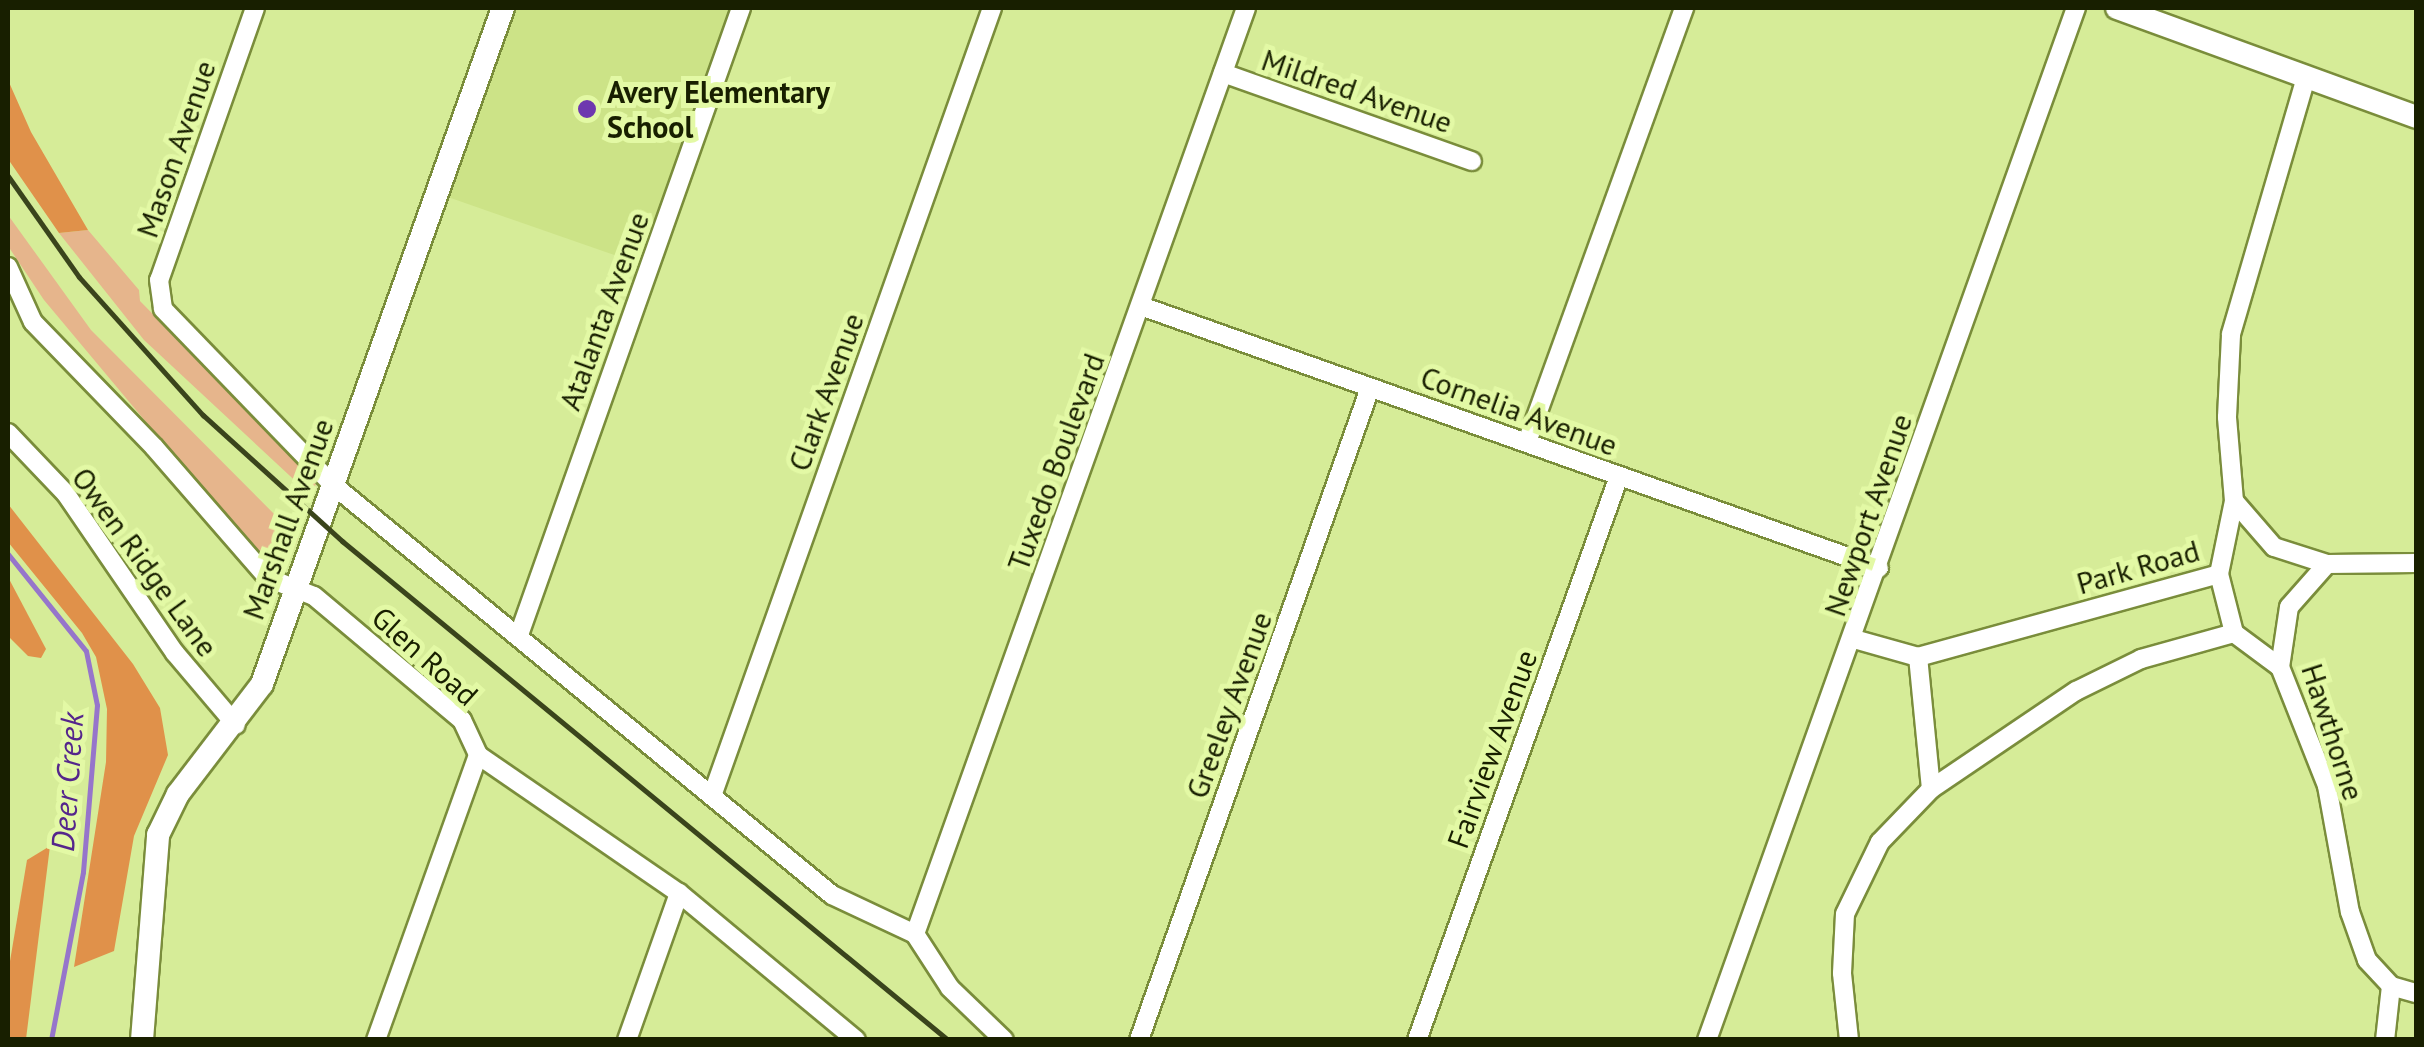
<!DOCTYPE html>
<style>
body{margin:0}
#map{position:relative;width:2424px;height:1047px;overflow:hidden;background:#d6ec98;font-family:"PT Sans",sans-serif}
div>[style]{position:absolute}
.built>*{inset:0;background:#cce387}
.green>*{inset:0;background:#e6b58c}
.forest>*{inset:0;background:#e0914a}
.stream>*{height:5px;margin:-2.5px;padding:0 2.5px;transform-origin:2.5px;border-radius:2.5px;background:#9675cb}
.roads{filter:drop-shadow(2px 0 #7a8d3b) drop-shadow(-2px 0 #7a8d3b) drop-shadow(0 2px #7a8d3b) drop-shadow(0 -2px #7a8d3b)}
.street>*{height:18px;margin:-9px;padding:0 9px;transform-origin:9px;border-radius:9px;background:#fff}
.secondary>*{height:22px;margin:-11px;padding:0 11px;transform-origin:11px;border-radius:11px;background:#fff}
.rail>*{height:5px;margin:-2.5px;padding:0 2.5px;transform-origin:2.5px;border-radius:2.5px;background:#3a441c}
.dots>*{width:28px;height:28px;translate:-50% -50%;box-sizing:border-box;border:5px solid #e3f9a5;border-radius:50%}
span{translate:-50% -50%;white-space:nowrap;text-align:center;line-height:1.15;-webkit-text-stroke:10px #e3f9a5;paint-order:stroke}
.street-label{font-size:30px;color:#181f00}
.poi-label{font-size:30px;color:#181f00;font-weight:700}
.left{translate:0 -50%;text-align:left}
.water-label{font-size:32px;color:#55268c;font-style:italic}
.frame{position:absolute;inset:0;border:10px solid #181f00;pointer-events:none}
</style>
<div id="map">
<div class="built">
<i style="clip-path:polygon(511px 8px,733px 8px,643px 265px,445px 196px)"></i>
</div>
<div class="green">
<i style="clip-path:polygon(8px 215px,91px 330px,298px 538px,286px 568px,274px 568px,248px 544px,44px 300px,8px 246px)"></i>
<i style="clip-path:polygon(88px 230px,139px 290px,140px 301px,317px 481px,309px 501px,302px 497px,304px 489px,144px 340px,59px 233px)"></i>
</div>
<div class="forest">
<i style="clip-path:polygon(8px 80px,31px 132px,88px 230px,59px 233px,8px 159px)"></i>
<i style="clip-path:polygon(8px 504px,133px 664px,160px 708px,168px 755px,134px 836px,114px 951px,74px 967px,106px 762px,107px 709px,96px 657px,82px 633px,8px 542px)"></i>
<i style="clip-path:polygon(8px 577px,46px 649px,41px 658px,28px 656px,8px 636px)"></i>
<i style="clip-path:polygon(50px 846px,26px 1039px,8px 1039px,8px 973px,27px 860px)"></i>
</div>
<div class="stream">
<i style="left:8px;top:554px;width:124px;rotate:51.2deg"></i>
<i style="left:86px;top:651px;width:55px;rotate:78.5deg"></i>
<i style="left:97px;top:705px;width:168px;rotate:94.8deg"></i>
<i style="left:83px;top:872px;width:171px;rotate:100.8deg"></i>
</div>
<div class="roads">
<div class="street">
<i style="left:255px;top:8px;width:288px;rotate:109.4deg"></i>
<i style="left:159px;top:280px;width:29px;rotate:82deg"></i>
<i style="left:163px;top:309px;width:243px;rotate:46deg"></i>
<i style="left:332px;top:484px;width:647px;rotate:39.42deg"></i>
<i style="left:832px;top:895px;width:92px;rotate:25.2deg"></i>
<i style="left:915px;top:934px;width:64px;rotate:57.1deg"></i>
<i style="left:950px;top:988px;width:75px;rotate:43.9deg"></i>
<i style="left:1223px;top:73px;width:264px;rotate:19.5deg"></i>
<i style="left:8px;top:267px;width:60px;rotate:65.6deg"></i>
<i style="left:33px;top:322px;width:174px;rotate:45.9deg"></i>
<i style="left:154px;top:447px;width:174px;rotate:49deg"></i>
<i style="left:268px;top:578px;width:49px;rotate:21.4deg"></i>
<i style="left:314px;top:596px;width:193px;rotate:40deg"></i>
<i style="left:462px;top:720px;width:38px;rotate:65deg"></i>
<i style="left:478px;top:755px;width:244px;rotate:34.5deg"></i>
<i style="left:679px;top:893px;width:230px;rotate:39.7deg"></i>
<i style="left:1141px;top:306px;width:783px;rotate:19.55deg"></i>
<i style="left:8px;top:433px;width:84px;rotate:46.4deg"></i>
<i style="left:66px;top:494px;width:193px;rotate:55.6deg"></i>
<i style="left:175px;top:653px;width:94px;rotate:49.7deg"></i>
<i style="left:1527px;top:442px;width:462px;rotate:-70.1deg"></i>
<i style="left:2234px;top:501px;width:61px;rotate:49deg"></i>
<i style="left:2274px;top:547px;width:56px;rotate:17.8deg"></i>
<i style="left:2327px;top:564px;width:89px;rotate:-0.6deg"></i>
<i style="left:2327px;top:564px;width:57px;rotate:131.5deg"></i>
<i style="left:2289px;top:607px;width:61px;rotate:98.5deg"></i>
<i style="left:2280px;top:667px;width:128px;rotate:68.4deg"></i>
<i style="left:2327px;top:786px;width:128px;rotate:79.7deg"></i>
<i style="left:2350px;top:912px;width:51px;rotate:70.5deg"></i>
<i style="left:2367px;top:960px;width:35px;rotate:47deg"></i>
<i style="left:2391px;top:986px;width:54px;rotate:96.3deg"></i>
<i style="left:2219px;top:574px;width:61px;rotate:75.7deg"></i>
<i style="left:520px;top:632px;width:662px;rotate:-70.5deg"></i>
<i style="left:2234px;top:633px;width:57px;rotate:36.5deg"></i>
<i style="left:1918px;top:657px;width:312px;rotate:-15.4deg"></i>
<i style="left:2219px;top:574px;width:75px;rotate:-78.4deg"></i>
<i style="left:2234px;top:501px;width:84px;rotate:-94.8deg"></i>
<i style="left:2227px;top:417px;width:83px;rotate:-87.2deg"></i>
<i style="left:2231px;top:334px;width:268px;rotate:-73.7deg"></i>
<i style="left:1931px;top:789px;width:175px;rotate:-34.1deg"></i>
<i style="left:2076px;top:691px;width:72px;rotate:-26.2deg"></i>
<i style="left:2141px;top:659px;width:97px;rotate:-15.6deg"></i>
<i style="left:712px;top:796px;width:836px;rotate:-70.44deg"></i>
<i style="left:915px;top:934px;width:983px;rotate:-70.33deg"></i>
<i style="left:2391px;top:986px;width:26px;rotate:16deg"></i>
<i style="left:376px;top:1040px;width:303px;rotate:-70.3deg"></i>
<i style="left:627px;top:1040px;width:156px;rotate:-70.5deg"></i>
<i style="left:1139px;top:1040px;width:692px;rotate:-70.49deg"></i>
<i style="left:1417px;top:1040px;width:599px;rotate:-70.29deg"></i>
<i style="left:1707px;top:1040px;width:1096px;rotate:-70.33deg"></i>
<i style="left:1849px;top:1040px;width:67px;rotate:-96deg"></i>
<i style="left:1842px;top:973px;width:59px;rotate:-87.1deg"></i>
<i style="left:1845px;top:914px;width:80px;rotate:-64.1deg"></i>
<i style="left:1880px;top:842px;width:74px;rotate:-46.1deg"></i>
<i style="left:1931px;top:789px;width:133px;rotate:-95.6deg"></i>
<i style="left:1918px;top:657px;width:66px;rotate:-164.3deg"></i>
</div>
<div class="secondary">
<i style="left:2117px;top:8px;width:318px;rotate:20deg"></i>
<i style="left:142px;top:1040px;width:206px;rotate:-85.5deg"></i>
<i style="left:158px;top:835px;width:46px;rotate:-64deg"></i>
<i style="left:178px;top:794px;width:138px;rotate:-52.6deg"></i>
<i style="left:262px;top:684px;width:718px;rotate:-70.38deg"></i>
</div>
</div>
<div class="rail">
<i style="left:8px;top:176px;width:123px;rotate:54.9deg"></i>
<i style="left:79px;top:277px;width:186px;rotate:48.1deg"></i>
<i style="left:203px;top:415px;width:188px;rotate:42.2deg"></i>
<i style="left:342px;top:541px;width:785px;rotate:39.47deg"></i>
</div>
<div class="dots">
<i style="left:587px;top:109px;background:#6e38af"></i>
</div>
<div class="street-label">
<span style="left:1357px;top:91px;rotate:19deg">Mildred Avenue</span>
<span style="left:176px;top:149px;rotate:-71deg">Mason Avenue</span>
<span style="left:604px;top:311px;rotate:-70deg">Atalanta Avenue</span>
<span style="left:826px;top:392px;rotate:-70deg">Clark Avenue</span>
<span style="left:1519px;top:411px;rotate:20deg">Cornelia Avenue</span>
<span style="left:1056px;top:462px;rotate:-70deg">Tuxedo Boulevard</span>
<span style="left:1868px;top:515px;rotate:-71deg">Newport Avenue</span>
<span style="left:288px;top:519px;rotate:-70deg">Marshall Avenue</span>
<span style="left:145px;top:562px;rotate:54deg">Owen Ridge Lane</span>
<span style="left:2138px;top:567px;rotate:-16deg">Park Road</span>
<span style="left:425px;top:656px;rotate:42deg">Glen Road</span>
<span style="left:1229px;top:705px;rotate:-70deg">Greeley Avenue</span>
<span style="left:2333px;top:732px;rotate:72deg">Hawthorne</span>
<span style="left:1492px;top:749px;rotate:-70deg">Fairview Avenue</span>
</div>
<div class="poi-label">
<span class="left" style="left:607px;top:109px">Avery Elementary<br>School</span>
</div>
<div class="water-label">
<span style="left:67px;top:782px;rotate:-86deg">Deer Creek</span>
</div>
<div class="frame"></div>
</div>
